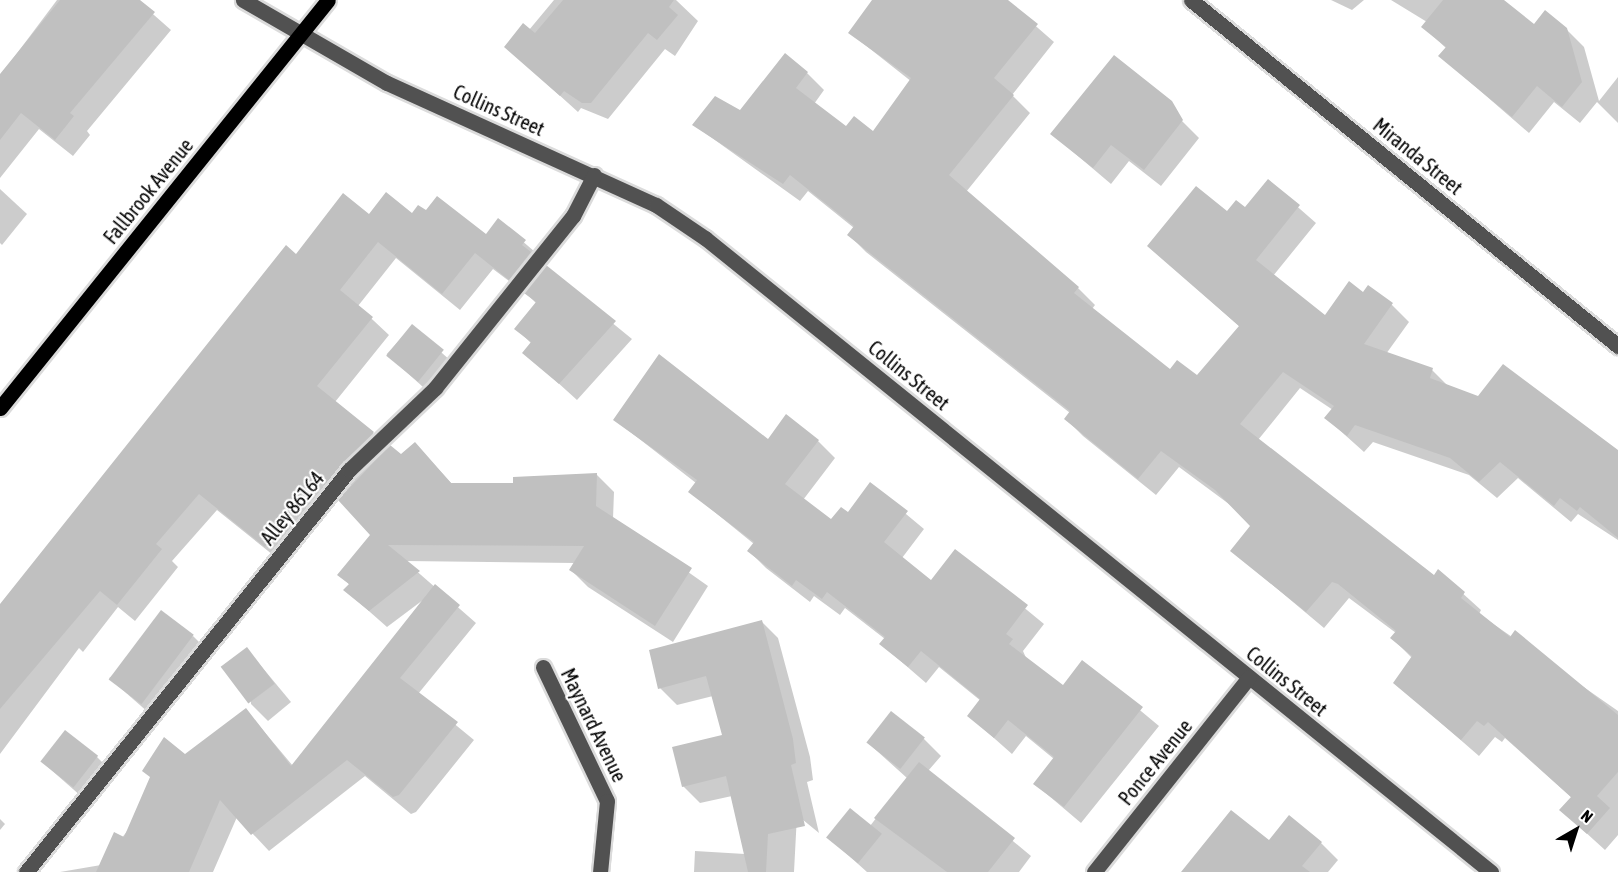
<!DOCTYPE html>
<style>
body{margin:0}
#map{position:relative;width:1618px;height:872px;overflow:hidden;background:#fff;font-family:"Asap Condensed",sans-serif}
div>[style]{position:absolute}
.shadow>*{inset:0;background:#0003;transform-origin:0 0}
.building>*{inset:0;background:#c0c0c0;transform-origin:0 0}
.roads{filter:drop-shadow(2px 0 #dbdbdb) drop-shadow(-2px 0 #dbdbdb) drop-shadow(0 2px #dbdbdb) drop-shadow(0 -2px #dbdbdb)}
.minor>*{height:15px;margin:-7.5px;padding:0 7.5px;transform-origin:7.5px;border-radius:7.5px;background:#515151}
.major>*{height:15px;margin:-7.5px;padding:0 7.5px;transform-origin:7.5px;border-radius:7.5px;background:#000}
span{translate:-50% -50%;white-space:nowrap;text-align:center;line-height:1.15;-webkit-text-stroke:4.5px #fff;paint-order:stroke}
.street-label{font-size:20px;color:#000}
.north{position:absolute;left:1546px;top:800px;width:60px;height:60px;-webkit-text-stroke:4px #fff;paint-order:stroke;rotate:39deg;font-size:16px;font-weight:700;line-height:24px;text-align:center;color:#000}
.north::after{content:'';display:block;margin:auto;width:21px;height:27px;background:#000;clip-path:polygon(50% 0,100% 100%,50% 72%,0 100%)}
</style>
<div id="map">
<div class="shadow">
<i style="clip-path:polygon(57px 0,137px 0,171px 30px,87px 131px,90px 135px,73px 156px,39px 129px,0 178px,0 76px)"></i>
<i style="clip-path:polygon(554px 0,676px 0,698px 21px,675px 56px,665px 49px,608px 119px,581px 108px,578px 112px,506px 47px,529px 30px)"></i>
<i style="clip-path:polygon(874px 0,1006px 0,1054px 42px,1012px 95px,1030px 113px,966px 192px,1078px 288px,1095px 305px,1092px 309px,1170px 371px,1197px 377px,1240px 327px,1149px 246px,1245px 209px,1268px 181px,1316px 223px,1273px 276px,1325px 318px,1364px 294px,1392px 305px,1409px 322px,1386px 354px,1432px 370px,1449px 387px,1618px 456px,1618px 540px,1578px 514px,1571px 522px,1518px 478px,1497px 498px,1469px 475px,1373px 442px,1364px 452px,1326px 418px,1333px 410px,1300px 388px,1258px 440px,1434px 577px,1438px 571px,1481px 610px,1479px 614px,1618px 711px,1618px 835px,1605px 850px,1561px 810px,1572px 798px,1505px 738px,1502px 742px,1495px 737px,1479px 756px,1395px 683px,1412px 658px,1392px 638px,1396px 633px,1349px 598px,1324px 628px,1232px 551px,1252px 525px,1233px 507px,1179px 467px,1156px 495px,1083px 436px,1066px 419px,1070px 413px,866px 252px,849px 235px,854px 228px,808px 191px,800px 201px,694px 125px,740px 112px,807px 73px,824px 90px,814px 104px,846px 129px,873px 133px,912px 82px,850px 33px)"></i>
<i style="clip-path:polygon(1331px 0,1364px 0,1352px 10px)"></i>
<i style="clip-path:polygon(1391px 0,1502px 0,1534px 26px,1566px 29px,1584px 47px,1599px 101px,1618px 77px,1618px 123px,1597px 102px,1580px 123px,1554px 102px,1529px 133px,1440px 56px,1446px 48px,1423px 27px,1427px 22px)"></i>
<i style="clip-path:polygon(1182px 121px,1199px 138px,1161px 186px,1129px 161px,1111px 184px,1052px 134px)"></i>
<i style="clip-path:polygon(0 189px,27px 214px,2px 245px,0 243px)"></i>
<i style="clip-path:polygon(426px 212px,486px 236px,498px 220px,542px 258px,545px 268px,632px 339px,577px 400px,524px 352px,531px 343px,516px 329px,537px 304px,528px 295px,493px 269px,460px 310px,396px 258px,358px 306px,389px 335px,335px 402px,401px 456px,415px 444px,453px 485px,515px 485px,597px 475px,614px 492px,613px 519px,708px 586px,673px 642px,588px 587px,571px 570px,575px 563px,405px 561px,476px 623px,418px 694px,474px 740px,416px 812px,411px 814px,365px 776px,269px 851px,237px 817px,213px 872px,60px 872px,101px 865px,185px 756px,246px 710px,293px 766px,423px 600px,387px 627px,345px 590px,350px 585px,339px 575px,372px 535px,338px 496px,283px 563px,217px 510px,172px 561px,178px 567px,135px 621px,118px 607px,83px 652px,79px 648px,0 754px,0 608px,296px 256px,369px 216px)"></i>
<i style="left:412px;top:326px;width:64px;height:38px;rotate:42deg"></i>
<i style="clip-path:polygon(615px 420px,768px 441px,818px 441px,835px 458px,803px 500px,831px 522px,848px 514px,870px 484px,924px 529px,902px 558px,931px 582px,955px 551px,1044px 624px,1023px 651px,1027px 660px,1063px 687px,1082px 662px,1159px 726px,1081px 823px,1035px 784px,1054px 759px,1026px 736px,1012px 754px,969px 716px,981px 701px,939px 667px,926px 683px,881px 644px,885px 639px,845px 608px,840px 615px,814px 596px,810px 602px,766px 568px,749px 551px,754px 544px,690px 492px,696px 483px)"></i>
<i style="clip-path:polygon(761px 621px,778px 638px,810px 757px,813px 780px,807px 782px,819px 833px,797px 815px,794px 872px,694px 872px,695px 851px,745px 854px,732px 796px,700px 803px,683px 786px,724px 736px,713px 696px,677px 705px,660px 688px)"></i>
<i style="clip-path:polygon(193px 636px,210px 653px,157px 720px,109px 678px)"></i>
<i style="clip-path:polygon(247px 649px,291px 702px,268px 721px,251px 704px)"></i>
<i style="clip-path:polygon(924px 739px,941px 756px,928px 771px,1031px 856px,1019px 872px,867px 872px,829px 838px,870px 826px,907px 778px,867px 742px)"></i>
<i style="clip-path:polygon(97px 757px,114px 774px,90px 804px,41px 761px)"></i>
<i style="clip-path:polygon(0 819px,5px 824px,0 830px)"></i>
<i style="clip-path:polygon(1269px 842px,1321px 843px,1338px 860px,1328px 872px,1192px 872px)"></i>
</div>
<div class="building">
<i style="clip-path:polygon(60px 0,140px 0,155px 12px,70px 113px,74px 116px,55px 140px,21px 113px,0 140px,0 74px)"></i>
<i style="clip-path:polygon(563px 0,674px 0,669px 7px,678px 15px,657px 40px,648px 33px,591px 103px,582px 103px,564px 91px,560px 96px,504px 47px,523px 23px,535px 33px)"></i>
<i style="clip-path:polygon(872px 0,1008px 0,1038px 24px,994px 78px,1014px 95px,949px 175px,1079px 287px,1074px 293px,1170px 369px,1177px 360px,1197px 375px,1239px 326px,1147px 246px,1196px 186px,1227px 211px,1236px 200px,1245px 207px,1268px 179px,1300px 205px,1256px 260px,1325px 315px,1349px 281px,1363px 292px,1368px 285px,1393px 303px,1364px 344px,1433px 368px,1430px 378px,1478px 396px,1503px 364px,1618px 450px,1618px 538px,1580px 507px,1577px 511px,1560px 498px,1554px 506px,1500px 462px,1479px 482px,1450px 458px,1355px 425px,1347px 436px,1324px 418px,1334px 406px,1283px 372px,1240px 424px,1434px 575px,1438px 569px,1465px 592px,1461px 598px,1510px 637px,1515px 630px,1618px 715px,1618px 772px,1597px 796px,1610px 808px,1587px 834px,1559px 810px,1571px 797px,1488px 722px,1484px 726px,1477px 721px,1461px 740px,1393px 683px,1412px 656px,1390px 638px,1396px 631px,1338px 584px,1332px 582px,1306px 612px,1230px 551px,1250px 526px,1215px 490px,1161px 451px,1138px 479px,1064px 419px,1070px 411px,847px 235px,854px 226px,790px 175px,783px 184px,692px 125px,715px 96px,740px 110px,785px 53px,808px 72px,796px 88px,846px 126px,854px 116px,873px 131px,911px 78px,848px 33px)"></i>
<i style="clip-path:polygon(1443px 0,1504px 0,1534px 24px,1545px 10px,1567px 28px,1582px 82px,1562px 107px,1537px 86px,1512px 117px,1438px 56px,1446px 47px,1421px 27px)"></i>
<i style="clip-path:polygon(1114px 55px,1172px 101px,1183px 120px,1144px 170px,1111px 145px,1093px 168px,1050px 134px)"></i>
<i style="clip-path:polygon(386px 192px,412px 213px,418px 205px,426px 210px,437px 196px,486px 234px,498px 218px,526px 240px,522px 245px,531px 252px,509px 280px,475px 253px,442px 294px,378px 242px,340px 290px,373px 317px,317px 386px,374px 432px,324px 485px,320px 480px,265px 547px,199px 494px,156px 544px,162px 549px,117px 605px,100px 591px,0 709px,0 604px,286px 245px,296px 254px,343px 193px,369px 214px)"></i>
<i style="clip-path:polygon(546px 265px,616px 321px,559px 384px,522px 353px,531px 342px,514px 329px,536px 302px,524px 293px)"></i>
<i style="left:412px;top:324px;width:41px;height:41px;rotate:39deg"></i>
<i style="clip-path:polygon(659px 354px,768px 439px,786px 414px,819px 440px,785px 484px,831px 519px,841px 507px,848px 512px,870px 482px,908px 511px,884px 542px,931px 580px,955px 549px,1028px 605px,1006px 634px,1013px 639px,1009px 644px,1063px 685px,1082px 660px,1143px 707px,1064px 807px,1033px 784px,1054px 757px,1008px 720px,994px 738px,967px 716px,980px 699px,921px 651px,908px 667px,879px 644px,885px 637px,827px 592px,822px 599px,796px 580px,792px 586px,747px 551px,754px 542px,688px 492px,697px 480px,613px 420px)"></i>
<i style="clip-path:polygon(415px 442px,451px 483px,513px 483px,513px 477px,597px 473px,596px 506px,692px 568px,655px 626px,569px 570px,584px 546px,388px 545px,420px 571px,369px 611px,343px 590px,349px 584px,337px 575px,370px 535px,338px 500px,390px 445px,401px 454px)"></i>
<i style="clip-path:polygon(435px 584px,460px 605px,400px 678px,458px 722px,399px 795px,393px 797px,347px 760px,251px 835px,220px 800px,189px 872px,96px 872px,114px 832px,124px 837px,150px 777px,142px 771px,164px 737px,185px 754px,246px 708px,291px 766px)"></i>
<i style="left:161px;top:610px;width:41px;height:87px;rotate:37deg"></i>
<i style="clip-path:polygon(762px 620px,793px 739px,796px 763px,791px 765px,805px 826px,768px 834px,766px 872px,748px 872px,726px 776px,682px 787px,672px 747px,722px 735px,706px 676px,658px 689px,649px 650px)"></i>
<i style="left:247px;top:647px;width:46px;height:33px;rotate:53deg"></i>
<i style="left:891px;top:711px;width:43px;height:40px;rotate:38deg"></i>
<i style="left:65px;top:730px;width:42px;height:40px;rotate:38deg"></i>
<i style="clip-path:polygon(919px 762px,1015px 838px,988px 872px,947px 872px,874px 818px)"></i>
<i style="left:850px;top:808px;width:41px;height:38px;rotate:39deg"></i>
<i style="clip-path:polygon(1231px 810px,1269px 840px,1289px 815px,1322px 842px,1302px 866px,1310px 872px,1181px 872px)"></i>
</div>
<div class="roads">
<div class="minor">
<i style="left:243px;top:0;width:166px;rotate:30deg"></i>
<i style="left:387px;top:83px;width:295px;rotate:24.4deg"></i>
<i style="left:656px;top:205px;width:59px;rotate:34deg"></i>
<i style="left:705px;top:238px;width:1010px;rotate:38.89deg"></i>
<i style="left:1191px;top:0;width:550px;rotate:39.02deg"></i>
<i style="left:543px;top:667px;width:148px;rotate:64.5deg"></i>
<i style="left:607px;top:801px;width:71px;rotate:95.6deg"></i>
<i style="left:26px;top:872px;width:516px;rotate:-51.22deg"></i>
<i style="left:349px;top:470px;width:119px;rotate:-43.6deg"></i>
<i style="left:435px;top:388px;width:221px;rotate:-51.3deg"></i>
<i style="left:573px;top:216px;width:46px;rotate:-62.9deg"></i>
<i style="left:1094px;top:872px;width:249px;rotate:-51.5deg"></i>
</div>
<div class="major">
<i style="left:0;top:408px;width:523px;rotate:-51.2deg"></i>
</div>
</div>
<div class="street-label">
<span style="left:499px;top:110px;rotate:24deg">Collins Street</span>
<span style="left:1418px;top:156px;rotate:39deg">Miranda Street</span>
<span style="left:148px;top:191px;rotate:-51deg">Fallbrook Avenue</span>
<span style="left:909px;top:375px;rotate:39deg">Collins Street</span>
<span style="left:292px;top:508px;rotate:-51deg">Alley 86164</span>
<span style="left:1287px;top:681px;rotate:39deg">Collins Street</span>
<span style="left:594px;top:725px;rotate:64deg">Maynard Avenue</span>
<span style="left:1155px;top:762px;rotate:-51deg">Ponce Avenue</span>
</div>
<div class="north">N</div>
</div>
